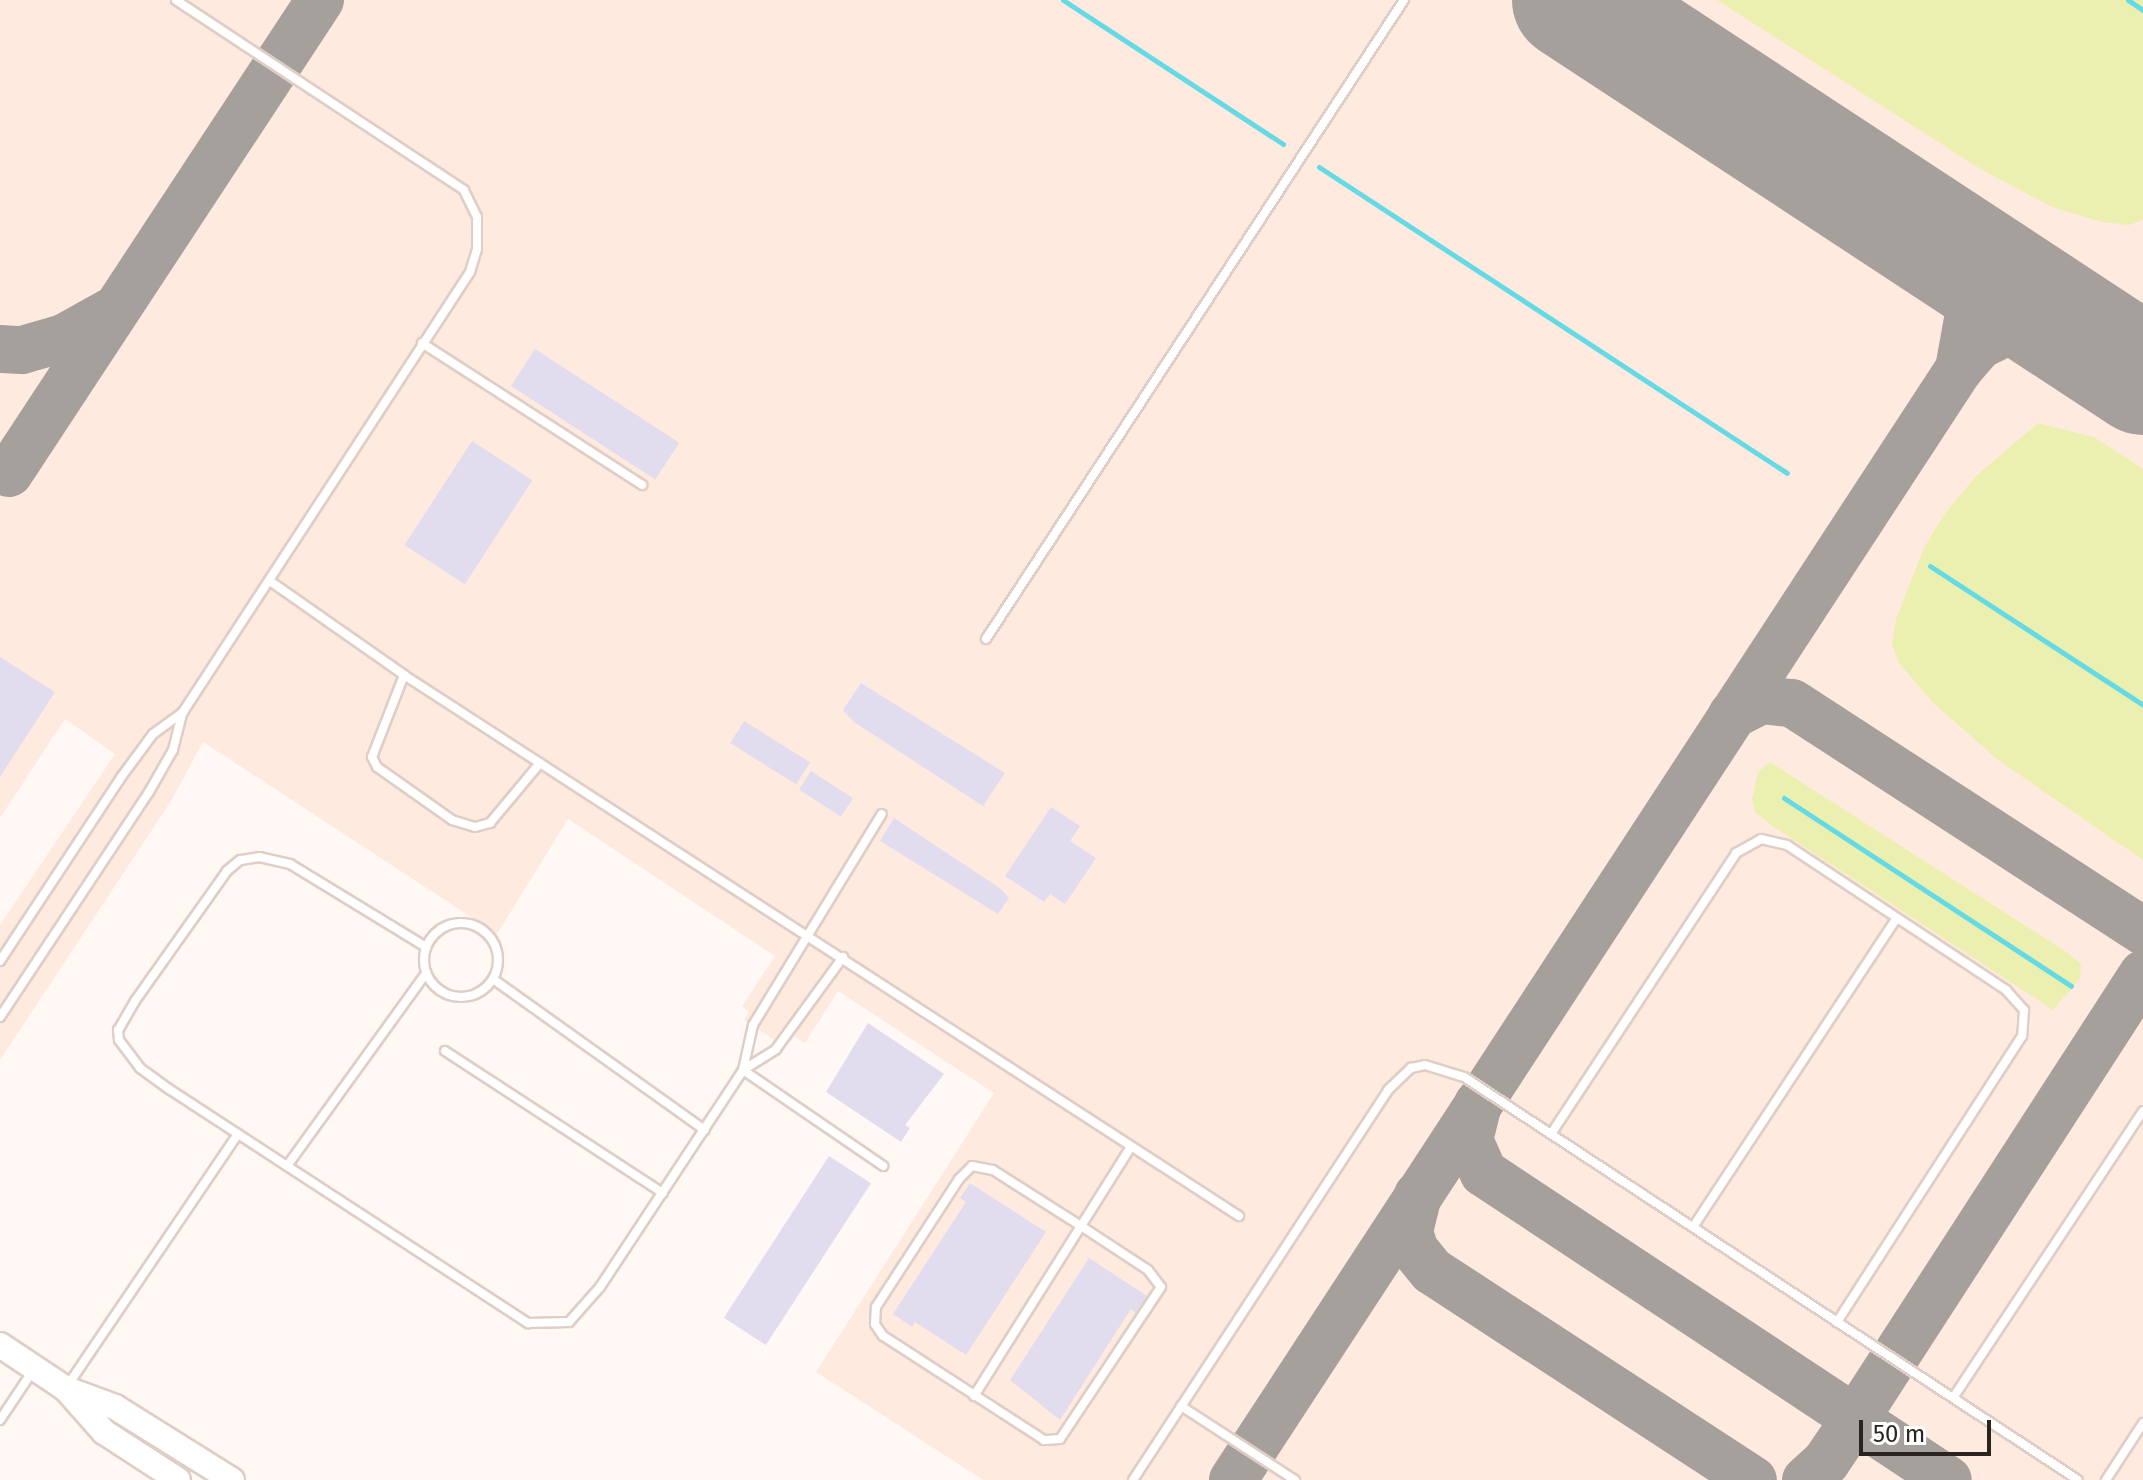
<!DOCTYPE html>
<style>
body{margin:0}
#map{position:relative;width:2143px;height:1480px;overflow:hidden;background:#fff8f4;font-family:"Fira Sans",sans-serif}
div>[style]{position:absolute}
.built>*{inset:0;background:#ffeae0}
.green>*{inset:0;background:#ebf0b1}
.stream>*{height:5px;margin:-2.5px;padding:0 2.5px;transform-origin:2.5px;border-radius:2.5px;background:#65dae5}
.taxiway>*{height:48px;margin:-24px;padding:0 24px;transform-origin:24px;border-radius:24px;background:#a6a09c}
.runway>*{height:120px;margin:-60px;padding:0 60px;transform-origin:60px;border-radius:60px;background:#a6a09c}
.building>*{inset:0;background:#e1ddee;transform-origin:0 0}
.roads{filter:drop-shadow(2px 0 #dfcec5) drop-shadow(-2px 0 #dfcec5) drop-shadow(0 2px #dfcec5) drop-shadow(0 -2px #dfcec5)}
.lane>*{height:8px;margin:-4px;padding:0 4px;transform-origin:4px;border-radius:4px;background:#fff}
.lane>.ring{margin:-4px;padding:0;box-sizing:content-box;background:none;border:8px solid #fff;border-radius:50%}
.secondary>*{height:24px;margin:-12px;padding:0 12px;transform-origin:12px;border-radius:12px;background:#fff}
span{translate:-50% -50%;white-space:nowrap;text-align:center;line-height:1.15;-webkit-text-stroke:8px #fff;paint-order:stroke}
.scale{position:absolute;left:1859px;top:1420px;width:132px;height:36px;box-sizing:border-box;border:4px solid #2a2420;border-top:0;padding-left:10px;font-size:24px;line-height:28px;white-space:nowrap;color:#2a2420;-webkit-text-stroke:6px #fff;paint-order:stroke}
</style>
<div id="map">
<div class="built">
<i style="clip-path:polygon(0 0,2143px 0,2143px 1480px,983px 1480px,816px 1372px,994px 1093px,838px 991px,805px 1043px,790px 1034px,782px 1045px,744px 1020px,749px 1012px,742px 1006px,775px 956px,568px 819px,497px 934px,203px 742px,171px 801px,0 1060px,0 925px,115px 754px,65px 719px,0 818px)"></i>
</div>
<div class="green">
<i style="clip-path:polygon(1717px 0,2143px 0,2143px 220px,2129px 225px,2102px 222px,2052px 207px,1982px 170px)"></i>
<i style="clip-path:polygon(2038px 423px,2094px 437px,2143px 469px,2143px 860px,1998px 760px,1933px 703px,1899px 663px,1892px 645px,1896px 619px,1924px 548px,1943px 516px,1976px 476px)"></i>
<i style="clip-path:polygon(1770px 762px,2068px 953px,2081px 964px,2080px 979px,2053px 1010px,1771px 825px,1755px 812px,1752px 799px,1758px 772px)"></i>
</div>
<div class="stream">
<i style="left:1063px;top:0;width:263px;rotate:33.2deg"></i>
<i style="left:2128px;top:0;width:18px;rotate:34deg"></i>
<i style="left:1319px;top:167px;width:559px;rotate:33.18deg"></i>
<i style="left:1930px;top:566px;width:254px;rotate:33.1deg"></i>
<i style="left:1784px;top:798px;width:343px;rotate:33.2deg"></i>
</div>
<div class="taxiway">
<i style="left:1942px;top:242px;width:27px;rotate:57deg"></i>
<i style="left:1957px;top:265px;width:45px;rotate:73.2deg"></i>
<i style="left:1970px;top:308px;width:62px;rotate:100.2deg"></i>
<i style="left:0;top:349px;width:22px;rotate:3deg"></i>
<i style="left:22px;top:350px;width:44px;rotate:-15.9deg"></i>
<i style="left:64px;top:338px;width:57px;rotate:-29.2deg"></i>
<i style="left:9px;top:473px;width:566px;rotate:-56.67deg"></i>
<i style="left:1732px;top:715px;width:33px;rotate:-27deg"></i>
<i style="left:1761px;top:700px;width:31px;rotate:6deg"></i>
<i style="left:1792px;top:703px;width:419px;rotate:33deg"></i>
<i style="left:1478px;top:1104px;width:37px;rotate:104deg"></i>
<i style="left:1469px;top:1140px;width:36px;rotate:66deg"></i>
<i style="left:1484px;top:1173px;width:556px;rotate:33.49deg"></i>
<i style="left:1418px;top:1195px;width:37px;rotate:104deg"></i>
<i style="left:1409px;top:1231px;width:19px;rotate:74deg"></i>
<i style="left:1414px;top:1249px;width:28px;rotate:51deg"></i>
<i style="left:1432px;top:1271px;width:383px;rotate:33.1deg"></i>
<i style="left:1233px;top:1480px;width:1327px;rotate:-56.84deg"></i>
<i style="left:1959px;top:369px;width:32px;rotate:-49deg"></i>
<i style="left:1980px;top:345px;width:55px;rotate:-26.1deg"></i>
<i style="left:2029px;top:321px;width:114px;rotate:4deg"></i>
<i style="left:1806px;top:1480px;width:27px;rotate:-42deg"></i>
<i style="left:1826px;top:1462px;width:52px;rotate:-56deg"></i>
<i style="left:1855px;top:1419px;width:530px;rotate:-57.09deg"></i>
</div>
<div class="runway">
<i style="left:1572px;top:0;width:683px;rotate:33.29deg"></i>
</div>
<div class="building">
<i style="left:535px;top:349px;width:172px;height:44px;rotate:33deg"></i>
<i style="left:472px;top:441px;width:72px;height:124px;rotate:33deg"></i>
<i style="clip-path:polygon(0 657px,55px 692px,0 777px)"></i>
<i style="clip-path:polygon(861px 683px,1005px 773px,983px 806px,854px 722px,843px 710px)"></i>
<i style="left:744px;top:721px;width:78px;height:26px;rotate:32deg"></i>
<i style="left:811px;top:771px;width:50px;height:22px;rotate:33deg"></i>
<i style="clip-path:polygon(1051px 807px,1080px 826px,1070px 841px,1096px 858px,1065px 904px,1050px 894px,1044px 902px,1005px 876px)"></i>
<i style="clip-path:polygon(894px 818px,1001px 889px,1009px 898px,998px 914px,880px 841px)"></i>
<i style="clip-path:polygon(868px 1023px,944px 1074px,905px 1125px,910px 1128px,901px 1142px,826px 1092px)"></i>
<i style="left:829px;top:1156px;width:50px;height:193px;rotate:33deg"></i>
<i style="clip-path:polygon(970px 1183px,1046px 1232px,966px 1355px,915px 1322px,912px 1327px,893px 1314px,966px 1202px,960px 1198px)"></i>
<i style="clip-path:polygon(1089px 1258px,1147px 1296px,1136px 1313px,1131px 1309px,1060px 1420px,1010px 1380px)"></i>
</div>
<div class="roads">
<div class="lane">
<i style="left:422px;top:343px;width:262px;rotate:32.8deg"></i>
<i style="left:270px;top:581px;width:164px;rotate:35deg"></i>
<i style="left:404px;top:675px;width:995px;rotate:32.94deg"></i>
<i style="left:986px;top:639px;width:764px;rotate:-56.81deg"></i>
<i style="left:404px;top:675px;width:88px;rotate:111.3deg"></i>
<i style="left:372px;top:757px;width:11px;rotate:63deg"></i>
<i style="left:377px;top:767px;width:92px;rotate:35.2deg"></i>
<i style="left:452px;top:820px;width:24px;rotate:17deg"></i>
<i style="left:475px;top:827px;width:16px;rotate:-15deg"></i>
<i style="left:490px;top:823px;width:78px;rotate:-50.2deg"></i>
<i class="ring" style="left:424px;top:923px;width:66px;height:66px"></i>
<i style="left:426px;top:947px;width:159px;rotate:-148.6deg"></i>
<i style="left:290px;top:864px;width:31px;rotate:-167deg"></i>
<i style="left:260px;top:857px;width:20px;rotate:171deg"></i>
<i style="left:240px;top:860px;width:17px;rotate:140deg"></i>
<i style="left:227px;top:871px;width:159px;rotate:125.3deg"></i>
<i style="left:135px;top:1001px;width:34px;rotate:120deg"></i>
<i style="left:118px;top:1030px;width:10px;rotate:84deg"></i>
<i style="left:119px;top:1040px;width:35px;rotate:53deg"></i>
<i style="left:140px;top:1068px;width:36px;rotate:36deg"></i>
<i style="left:169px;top:1089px;width:429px;rotate:33.1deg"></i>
<i style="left:528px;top:1323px;width:41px;rotate:-1.4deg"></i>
<i style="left:569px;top:1322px;width:47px;rotate:-48.5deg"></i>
<i style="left:600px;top:1287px;width:260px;rotate:-56.6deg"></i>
<i style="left:743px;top:1070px;width:46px;rotate:-77.5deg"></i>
<i style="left:753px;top:1025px;width:247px;rotate:-58.6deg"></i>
<i style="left:0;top:961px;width:222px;rotate:-56.6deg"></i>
<i style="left:122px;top:776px;width:52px;rotate:-53.6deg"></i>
<i style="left:153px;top:734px;width:37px;rotate:-36deg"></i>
<i style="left:183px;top:712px;width:525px;rotate:-56.88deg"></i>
<i style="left:470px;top:272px;width:24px;rotate:-73deg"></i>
<i style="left:477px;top:249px;width:32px;rotate:-90deg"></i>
<i style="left:477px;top:217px;width:30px;rotate:-116deg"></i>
<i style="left:464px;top:190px;width:345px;rotate:-146.6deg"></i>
<i style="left:493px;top:979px;width:260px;rotate:35.5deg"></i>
<i style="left:0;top:1017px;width:270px;rotate:-56.5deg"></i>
<i style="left:149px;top:792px;width:48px;rotate:-60.3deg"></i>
<i style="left:173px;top:750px;width:38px;rotate:-76deg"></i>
<i style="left:445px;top:1051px;width:260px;rotate:33.1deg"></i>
<i style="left:743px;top:1070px;width:170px;rotate:34.4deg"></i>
<i style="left:743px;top:1070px;width:39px;rotate:-32deg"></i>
<i style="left:776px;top:1049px;width:114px;rotate:-53.9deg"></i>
<i style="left:1551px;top:1134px;width:336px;rotate:-56.6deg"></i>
<i style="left:1736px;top:853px;width:29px;rotate:-29deg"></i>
<i style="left:1761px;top:839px;width:27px;rotate:13deg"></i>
<i style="left:1787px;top:845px;width:263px;rotate:33.5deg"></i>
<i style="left:2006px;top:990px;width:27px;rotate:48deg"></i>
<i style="left:2024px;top:1010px;width:26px;rotate:94deg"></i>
<i style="left:2022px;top:1036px;width:341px;rotate:122.9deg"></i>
<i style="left:287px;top:1166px;width:238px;rotate:-54.2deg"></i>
<i style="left:972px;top:1166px;width:21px;rotate:11deg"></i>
<i style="left:993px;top:1170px;width:104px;rotate:32.5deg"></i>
<i style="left:1081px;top:1226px;width:80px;rotate:33.3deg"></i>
<i style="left:1148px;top:1270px;width:21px;rotate:53deg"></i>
<i style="left:1161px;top:1287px;width:182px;rotate:123.6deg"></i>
<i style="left:1060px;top:1439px;width:16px;rotate:176deg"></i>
<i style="left:1044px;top:1440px;width:192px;rotate:-147.1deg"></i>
<i style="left:883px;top:1336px;width:14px;rotate:-124deg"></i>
<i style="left:875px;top:1324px;width:17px;rotate:-87deg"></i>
<i style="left:876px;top:1307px;width:153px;rotate:-57deg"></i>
<i style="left:959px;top:1179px;width:18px;rotate:-45deg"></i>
<i style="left:1693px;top:1227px;width:370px;rotate:-56.6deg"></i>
<i style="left:68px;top:1385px;width:303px;rotate:-55.9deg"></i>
<i style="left:974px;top:1396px;width:294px;rotate:-57.8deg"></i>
<i style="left:1953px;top:1398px;width:344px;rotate:-56.5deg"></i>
<i style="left:1181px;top:1406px;width:136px;rotate:33deg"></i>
<i style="left:0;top:1420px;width:61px;rotate:-56.3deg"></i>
<i style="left:1133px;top:1480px;width:466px;rotate:-56.8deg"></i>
<i style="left:1388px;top:1090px;width:32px;rotate:-44deg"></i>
<i style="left:1411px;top:1068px;width:14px;rotate:-12deg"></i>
<i style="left:1425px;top:1065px;width:41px;rotate:17.1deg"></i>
<i style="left:1464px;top:1077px;width:734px;rotate:33.28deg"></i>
<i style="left:2106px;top:1480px;width:68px;rotate:-57deg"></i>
</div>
<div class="secondary">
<i style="left:0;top:1345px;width:79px;rotate:33.7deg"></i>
<i style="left:66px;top:1389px;width:57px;rotate:48.5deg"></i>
<i style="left:104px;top:1432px;width:88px;rotate:33deg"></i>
<i style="left:72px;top:1391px;width:46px;rotate:20.4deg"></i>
<i style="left:115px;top:1407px;width:138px;rotate:32deg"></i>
</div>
</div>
<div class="scale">50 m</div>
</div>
